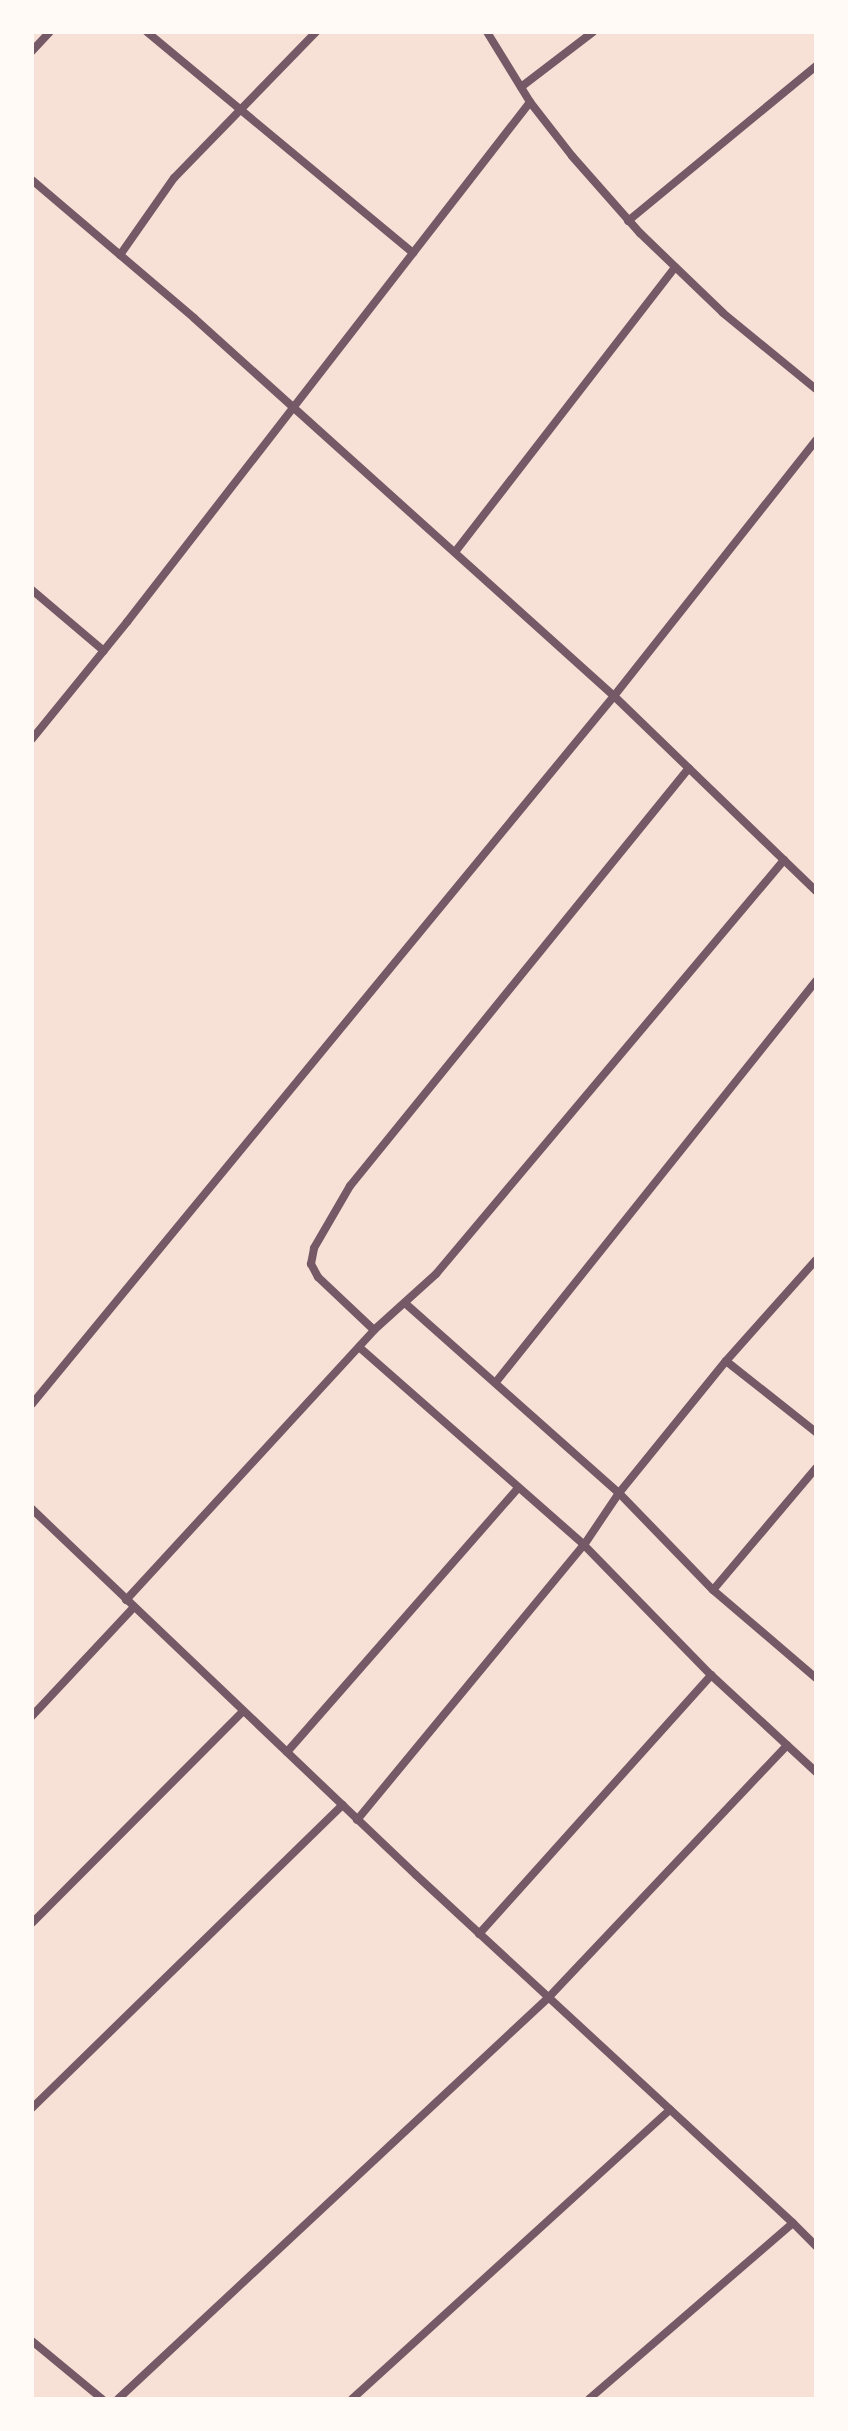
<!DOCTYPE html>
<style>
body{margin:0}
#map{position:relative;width:848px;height:2431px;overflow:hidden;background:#f7e1d7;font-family:Cabin,sans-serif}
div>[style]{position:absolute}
.minor>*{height:8px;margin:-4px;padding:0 4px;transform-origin:4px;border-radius:4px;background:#755966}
span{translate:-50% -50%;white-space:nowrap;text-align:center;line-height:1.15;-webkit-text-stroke:6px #fffaf5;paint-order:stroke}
.frame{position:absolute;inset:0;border:34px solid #fffaf5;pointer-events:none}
</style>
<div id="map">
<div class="minor">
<i style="left:147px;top:32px;width:346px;rotate:39.7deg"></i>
<i style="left:487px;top:32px;width:82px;rotate:58.4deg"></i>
<i style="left:530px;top:102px;width:68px;rotate:52.1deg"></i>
<i style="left:572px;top:156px;width:103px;rotate:48.6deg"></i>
<i style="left:640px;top:233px;width:115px;rotate:43.9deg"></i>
<i style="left:723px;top:313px;width:120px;rotate:39.3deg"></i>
<i style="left:32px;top:51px;width:26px;rotate:-47deg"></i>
<i style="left:521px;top:87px;width:91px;rotate:-37.4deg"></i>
<i style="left:32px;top:180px;width:213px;rotate:40.4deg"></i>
<i style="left:194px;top:318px;width:565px;rotate:41.99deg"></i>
<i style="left:614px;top:696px;width:326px;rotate:-51.7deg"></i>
<i style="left:628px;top:221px;width:244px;rotate:-39.5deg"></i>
<i style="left:120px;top:255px;width:94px;rotate:-55deg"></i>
<i style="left:174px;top:178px;width:204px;rotate:-45.8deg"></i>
<i style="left:455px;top:552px;width:360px;rotate:-52.3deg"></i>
<i style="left:32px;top:590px;width:94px;rotate:40.3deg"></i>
<i style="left:32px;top:739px;width:151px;rotate:-50.9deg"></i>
<i style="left:127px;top:622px;width:658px;rotate:-52.22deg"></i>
<i style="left:406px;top:1304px;width:285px;rotate:41.6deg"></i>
<i style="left:619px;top:1493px;width:135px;rotate:45.9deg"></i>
<i style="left:713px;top:1590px;width:135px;rotate:40.5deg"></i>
<i style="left:374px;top:1330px;width:77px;rotate:-136.6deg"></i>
<i style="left:318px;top:1277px;width:15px;rotate:-118deg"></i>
<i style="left:311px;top:1264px;width:16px;rotate:-79deg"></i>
<i style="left:314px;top:1248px;width:72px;rotate:-59.9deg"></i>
<i style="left:350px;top:1186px;width:538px;rotate:-50.96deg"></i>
<i style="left:359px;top:1347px;width:300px;rotate:41.3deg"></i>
<i style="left:584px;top:1545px;width:182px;rotate:45.7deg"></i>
<i style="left:711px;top:1675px;width:143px;rotate:42.7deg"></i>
<i style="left:726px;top:1361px;width:115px;rotate:38.3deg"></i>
<i style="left:496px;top:1382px;width:513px;rotate:-51.41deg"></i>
<i style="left:32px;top:1404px;width:917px;rotate:-50.58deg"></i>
<i style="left:614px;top:696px;width:281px;rotate:44deg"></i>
<i style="left:32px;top:1509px;width:530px;rotate:43.63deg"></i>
<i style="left:416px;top:1875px;width:513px;rotate:42.71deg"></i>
<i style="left:713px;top:1590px;width:160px;rotate:-49.8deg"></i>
<i style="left:126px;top:1600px;width:367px;rotate:-47.4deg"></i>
<i style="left:374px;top:1330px;width:84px;rotate:-42.1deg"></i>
<i style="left:436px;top:1274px;width:541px;rotate:-49.95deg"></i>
<i style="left:32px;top:1716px;width:149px;rotate:-46.9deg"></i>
<i style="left:287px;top:1752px;width:351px;rotate:-48.8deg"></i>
<i style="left:357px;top:1820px;width:357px;rotate:-50.5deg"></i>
<i style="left:584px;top:1545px;width:63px;rotate:-56.1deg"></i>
<i style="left:619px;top:1493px;width:170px;rotate:-51deg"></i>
<i style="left:726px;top:1361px;width:135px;rotate:-48.3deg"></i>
<i style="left:32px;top:1923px;width:299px;rotate:-45.1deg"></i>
<i style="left:479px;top:1934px;width:348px;rotate:-48.1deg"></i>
<i style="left:32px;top:2108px;width:434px;rotate:-44.3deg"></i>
<i style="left:32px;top:2341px;width:91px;rotate:39.6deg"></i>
<i style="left:118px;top:2399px;width:588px;rotate:-43deg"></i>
<i style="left:548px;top:1998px;width:348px;rotate:-46.6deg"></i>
<i style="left:352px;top:2399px;width:430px;rotate:-42.3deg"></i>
<i style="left:589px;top:2399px;width:269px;rotate:-40.8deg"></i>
<i style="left:793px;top:2223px;width:33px;rotate:45deg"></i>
</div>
<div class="frame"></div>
</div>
